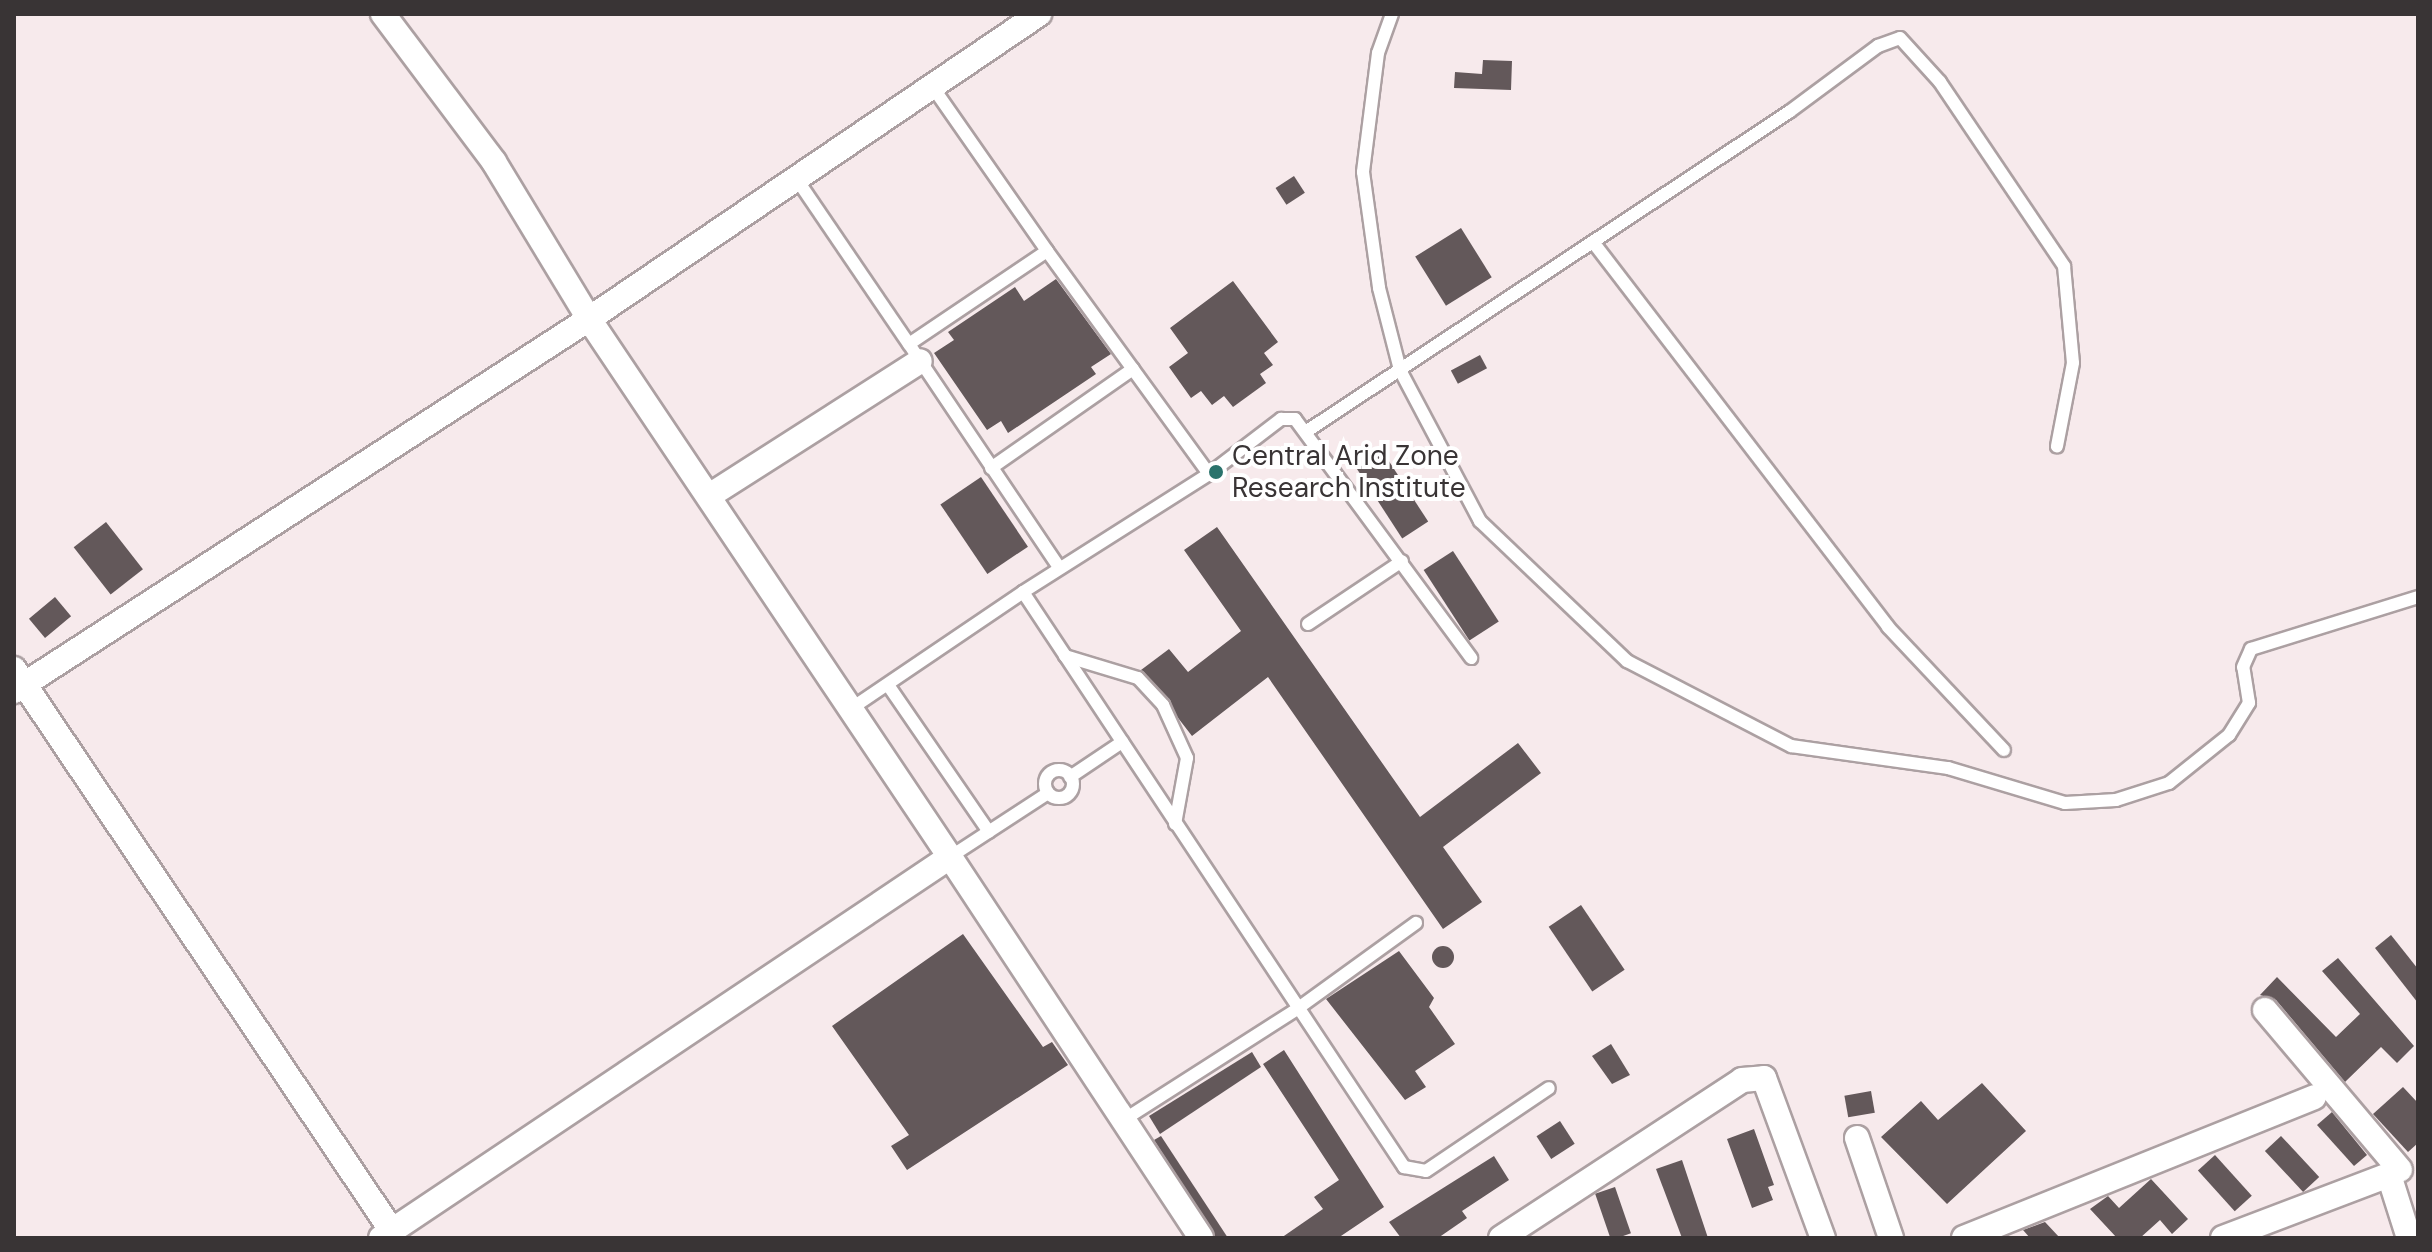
<!DOCTYPE html>
<style>
body{margin:0}
#map{position:relative;width:2432px;height:1252px;overflow:hidden;background:#f7eaec;font-family:"DM Sans",sans-serif}
div>[style]{position:absolute}
.building>*{inset:0;background:#63585a;transform-origin:0 0}
.round{border-radius:50%}
.roads{filter:drop-shadow(2px 0 #aca0a2) drop-shadow(-2px 0 #aca0a2) drop-shadow(0 2px #aca0a2) drop-shadow(0 -2px #aca0a2)}
.service>*{height:12px;margin:-6px;padding:0 6px;transform-origin:6px;border-radius:6px;background:#fff}
.service>.ring{margin:-6px;padding:0;box-sizing:content-box;background:none;border:12px solid #fff;border-radius:50%}
.minor>*{height:24px;margin:-12px;padding:0 12px;transform-origin:12px;border-radius:12px;background:#fff}
.dots>*{width:22px;height:22px;translate:-50% -50%;box-sizing:border-box;border:4px solid #fff;border-radius:50%}
span{translate:-50% -50%;white-space:nowrap;text-align:center;line-height:1.15;-webkit-text-stroke:8px #fff;paint-order:stroke}
.poi-label{font-size:28px;color:#393435}
.left{translate:0 -50%;text-align:left}
.frame{position:absolute;inset:0;border:16px solid #393435;pointer-events:none}
</style>
<div id="map">
<div class="building">
<i style="clip-path:polygon(1483px 60px,1512px 61px,1511px 90px,1454px 88px,1455px 72px,1482px 74px)"></i>
<i style="left:1294px;top:176px;width:20px;height:22px;rotate:57deg"></i>
<i style="left:1461px;top:228px;width:58px;height:54px;rotate:58deg"></i>
<i style="clip-path:polygon(1056px 279px,1111px 354px,1091px 367px,1096px 374px,1008px 433px,1001px 421px,987px 430px,934px 353px,954px 340px,948px 332px,1015px 287px,1024px 301px)"></i>
<i style="clip-path:polygon(1233px 281px,1278px 342px,1264px 353px,1273px 365px,1260px 374px,1266px 383px,1233px 407px,1224px 396px,1212px 405px,1201px 391px,1191px 398px,1169px 367px,1188px 353px,1170px 328px)"></i>
<i style="left:1480px;top:355px;width:15px;height:33px;rotate:62deg"></i>
<i style="left:1383px;top:452px;width:83px;height:31px;rotate:57deg"></i>
<i style="left:981px;top:477px;width:84px;height:49px;rotate:56deg"></i>
<i style="left:106px;top:522px;width:60px;height:41px;rotate:52deg"></i>
<i style="clip-path:polygon(1217px 527px,1420px 817px,1518px 743px,1541px 773px,1443px 847px,1482px 902px,1443px 929px,1268px 677px,1192px 736px,1141px 670px,1169px 649px,1188px 672px,1241px 631px,1184px 550px)"></i>
<i style="left:1453px;top:551px;width:84px;height:35px;rotate:57deg"></i>
<i style="left:55px;top:597px;width:25px;height:34px;rotate:50deg"></i>
<i style="left:1581px;top:905px;width:78px;height:39px;rotate:56deg"></i>
<i style="clip-path:polygon(963px 934px,1043px 1047px,1052px 1042px,1068px 1065px,907px 1170px,891px 1146px,909px 1135px,832px 1026px)"></i>
<i style="clip-path:polygon(2391px 935px,2418px 969px,2418px 1003px,2375px 948px)"></i>
<i class="round" style="left:1432px;top:946px;width:22px;height:22px"></i>
<i style="clip-path:polygon(1399px 951px,1434px 998px,1429px 1007px,1455px 1044px,1415px 1071px,1426px 1087px,1405px 1100px,1326px 999px)"></i>
<i style="clip-path:polygon(2338px 958px,2414px 1046px,2397px 1063px,2381px 1047px,2345px 1082px,2276px 1000px,2260px 995px,2277px 977px,2336px 1037px,2360px 1014px,2322px 971px)"></i>
<i style="clip-path:polygon(1611px 1044px,1630px 1075px,1612px 1084px,1592px 1056px)"></i>
<i style="clip-path:polygon(1284px 1050px,1384px 1207px,1338px 1238px,1281px 1238px,1323px 1209px,1314px 1197px,1339px 1180px,1263px 1064px)"></i>
<i style="clip-path:polygon(1252px 1052px,1261px 1067px,1160px 1134px,1149px 1116px)"></i>
<i style="clip-path:polygon(1982px 1083px,2026px 1131px,1947px 1204px,1881px 1137px,1921px 1101px,1938px 1120px)"></i>
<i style="clip-path:polygon(2403px 1087px,2418px 1103px,2418px 1143px,2408px 1152px,2373px 1114px)"></i>
<i style="left:1871px;top:1091px;width:22px;height:27px;rotate:80deg"></i>
<i style="clip-path:polygon(2332px 1112px,2367px 1155px,2354px 1166px,2317px 1125px)"></i>
<i style="left:1560px;top:1121px;width:27px;height:28px;rotate:57deg"></i>
<i style="clip-path:polygon(1754px 1129px,1774px 1185px,1768px 1187px,1773px 1200px,1752px 1208px,1727px 1139px)"></i>
<i style="clip-path:polygon(1161px 1136px,1228px 1238px,1216px 1238px,1154px 1140px)"></i>
<i style="left:2281px;top:1136px;width:56px;height:22px;rotate:47deg"></i>
<i style="left:2215px;top:1155px;width:55px;height:23px;rotate:48deg"></i>
<i style="clip-path:polygon(1494px 1156px,1509px 1180px,1462px 1211px,1467px 1218px,1438px 1238px,1401px 1238px,1389px 1222px)"></i>
<i style="clip-path:polygon(1682px 1160px,1708px 1238px,1682px 1238px,1656px 1169px)"></i>
<i style="clip-path:polygon(2151px 1179px,2188px 1219px,2172px 1234px,2160px 1220px,2140px 1238px,2117px 1238px,2090px 1209px,2108px 1196px,2119px 1208px)"></i>
<i style="left:1615px;top:1187px;width:49px;height:21px;rotate:71deg"></i>
<i style="clip-path:polygon(2045px 1222px,2060px 1238px,2030px 1238px,2023px 1230px)"></i>
</div>
<div class="roads">
<div class="service">
<i style="left:1392px;top:14px;width:41px;rotate:109.7deg"></i>
<i style="left:1378px;top:53px;width:120px;rotate:97.2deg"></i>
<i style="left:1363px;top:172px;width:117px;rotate:82.1deg"></i>
<i style="left:1379px;top:288px;width:85px;rotate:75.6deg"></i>
<i style="left:1400px;top:370px;width:171px;rotate:62.1deg"></i>
<i style="left:1480px;top:521px;width:203px;rotate:43.6deg"></i>
<i style="left:1627px;top:661px;width:185px;rotate:27.4deg"></i>
<i style="left:1791px;top:746px;width:159px;rotate:8deg"></i>
<i style="left:1948px;top:768px;width:122px;rotate:16.7deg"></i>
<i style="left:2065px;top:803px;width:51px;rotate:-3.4deg"></i>
<i style="left:2116px;top:800px;width:56px;rotate:-17.8deg"></i>
<i style="left:2169px;top:783px;width:77px;rotate:-38.7deg"></i>
<i style="left:2229px;top:735px;width:38px;rotate:-58deg"></i>
<i style="left:2249px;top:703px;width:36px;rotate:-99deg"></i>
<i style="left:2243px;top:667px;width:20px;rotate:-66deg"></i>
<i style="left:2251px;top:649px;width:175px;rotate:-17.3deg"></i>
<i style="left:932px;top:86px;width:201px;rotate:55.1deg"></i>
<i style="left:1047px;top:251px;width:166px;rotate:146deg"></i>
<i style="left:909px;top:344px;width:267px;rotate:56.1deg"></i>
<i style="left:796px;top:178px;width:201px;rotate:55.8deg"></i>
<i style="left:1593px;top:242px;width:485px;rotate:52.5deg"></i>
<i style="left:1888px;top:627px;width:169px;rotate:46.7deg"></i>
<i style="left:1047px;top:251px;width:276px;rotate:54deg"></i>
<i style="left:1307px;top:431px;width:578px;rotate:-33.5deg"></i>
<i style="left:1789px;top:112px;width:111px;rotate:-36.6deg"></i>
<i style="left:1878px;top:46px;width:23px;rotate:-20deg"></i>
<i style="left:1900px;top:38px;width:59px;rotate:47.7deg"></i>
<i style="left:1940px;top:82px;width:222px;rotate:56deg"></i>
<i style="left:2064px;top:266px;width:97px;rotate:84.7deg"></i>
<i style="left:2073px;top:363px;width:85px;rotate:100.9deg"></i>
<i style="left:991px;top:468px;width:173px;rotate:-34.9deg"></i>
<i style="left:1023px;top:592px;width:220px;rotate:-32.4deg"></i>
<i style="left:1209px;top:474px;width:91px;rotate:-37.4deg"></i>
<i style="left:1281px;top:419px;width:14px"></i>
<i style="left:1295px;top:419px;width:297px;rotate:53.6deg"></i>
<i style="left:1308px;top:624px;width:113px;rotate:-33.8deg"></i>
<i style="left:1065px;top:656px;width:76px;rotate:16.8deg"></i>
<i style="left:1138px;top:678px;width:37px;rotate:47deg"></i>
<i style="left:1163px;top:705px;width:58px;rotate:65.6deg"></i>
<i style="left:1187px;top:758px;width:67px;rotate:100.3deg"></i>
<i style="left:888px;top:685px;width:178px;rotate:55.5deg"></i>
<i style="left:849px;top:710px;width:210px;rotate:-34.1deg"></i>
<i style="left:1023px;top:592px;width:690px;rotate:56.47deg"></i>
<i style="left:1404px;top:1167px;width:22px;rotate:10deg"></i>
<i style="left:1426px;top:1171px;width:148px;rotate:-34deg"></i>
<i class="ring" style="left:1045px;top:770px;width:16px;height:16px"></i>
<i style="left:1070px;top:777px;width:63px;rotate:-33.9deg"></i>
<i style="left:950px;top:857px;width:117px;rotate:-33.1deg"></i>
<i style="left:1122px;top:1121px;width:208px;rotate:-32.6deg"></i>
<i style="left:1297px;top:1009px;width:147px;rotate:-35.9deg"></i>
</div>
<div class="minor">
<i style="left:383px;top:14px;width:185px;rotate:53.1deg"></i>
<i style="left:494px;top:162px;width:184px;rotate:58.8deg"></i>
<i style="left:589px;top:319px;width:648px;rotate:56.14deg"></i>
<i style="left:709px;top:496px;width:250px;rotate:-32.6deg"></i>
<i style="left:14px;top:669px;width:677px;rotate:56.08deg"></i>
<i style="left:14px;top:691px;width:685px;rotate:-32.9deg"></i>
<i style="left:589px;top:319px;width:544px;rotate:-34.13deg"></i>
<i style="left:2265px;top:1010px;width:209px;rotate:49.8deg"></i>
<i style="left:1857px;top:1138px;width:106px;rotate:71.2deg"></i>
<i style="left:381px;top:1238px;width:685px;rotate:-33.81deg"></i>
<i style="left:950px;top:857px;width:456px;rotate:56.6deg"></i>
<i style="left:1501px;top:1238px;width:288px;rotate:-33.2deg"></i>
<i style="left:1742px;top:1080px;width:22px;rotate:-5deg"></i>
<i style="left:1764px;top:1078px;width:171px;rotate:69.8deg"></i>
<i style="left:1964px;top:1238px;width:377px;rotate:-21.9deg"></i>
<i style="left:2223px;top:1238px;width:178px;rotate:-20.8deg"></i>
<i style="left:2389px;top:1175px;width:66px;rotate:72.4deg"></i>
</div>
</div>
<div class="dots">
<i style="left:1216px;top:472px;background:#2b736c"></i>
</div>
<div class="poi-label">
<span class="left" style="left:1232px;top:472px">Central Arid Zone<br>Research Institute</span>
</div>
<div class="frame"></div>
</div>
